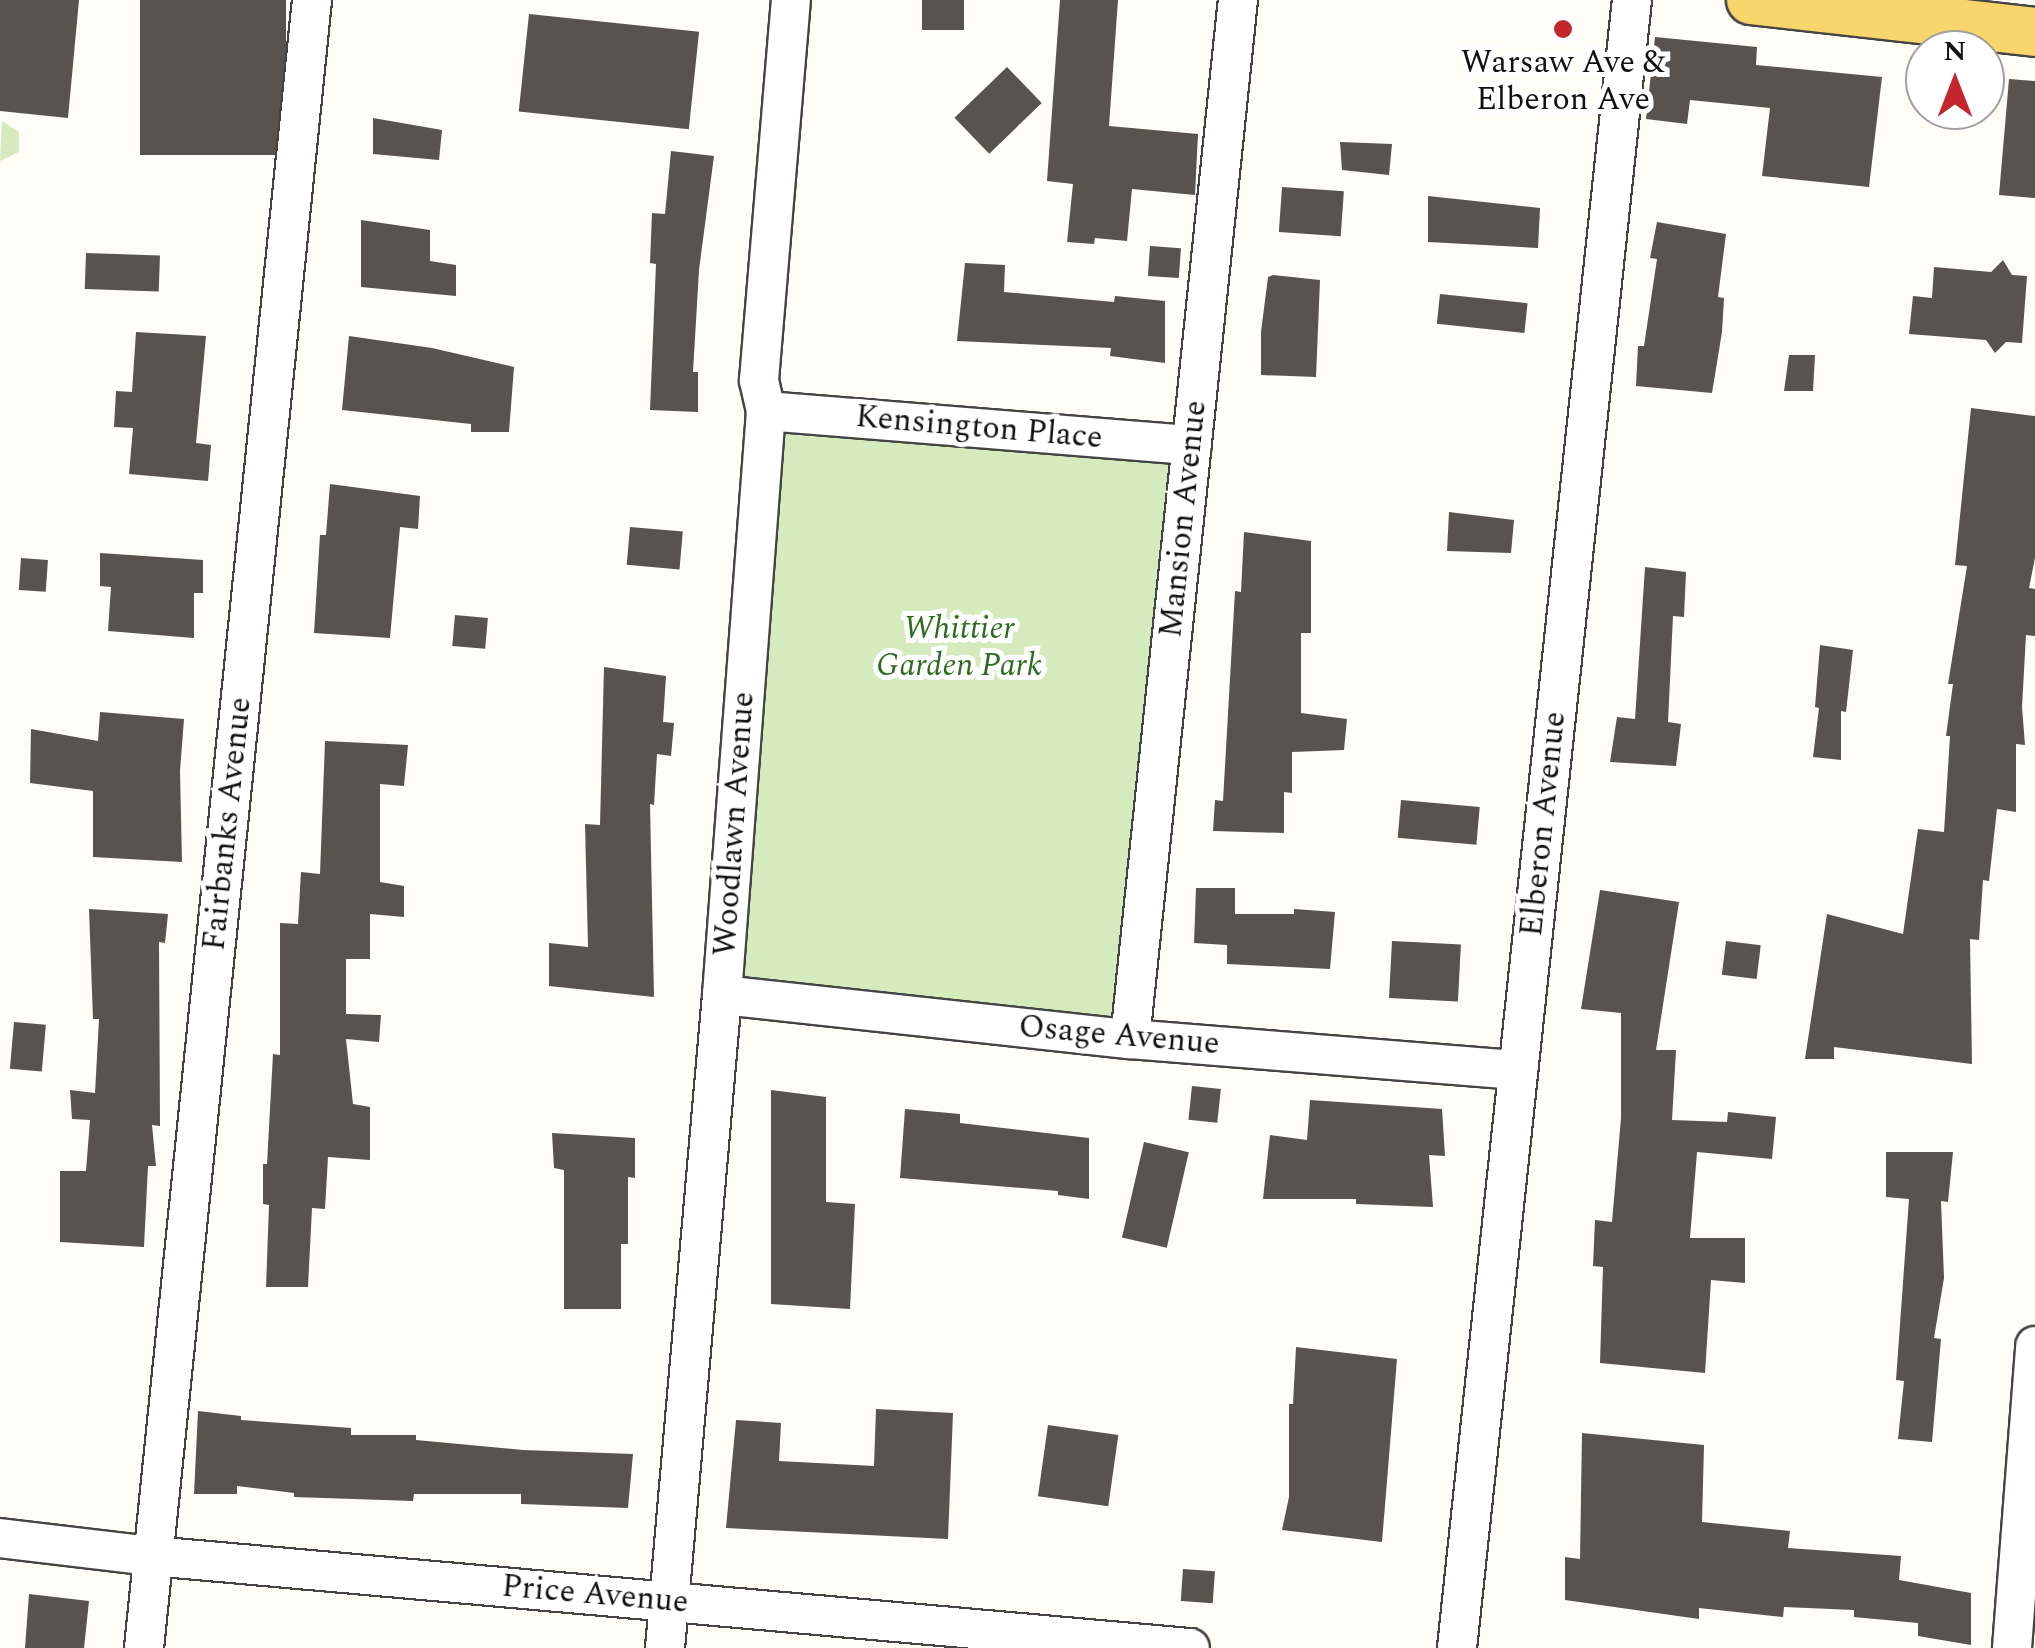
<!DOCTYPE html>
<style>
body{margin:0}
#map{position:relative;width:2035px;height:1648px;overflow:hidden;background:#fffdf5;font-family:Spectral,serif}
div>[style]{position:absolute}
.green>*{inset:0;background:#d5ebbd;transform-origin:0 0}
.building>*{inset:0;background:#5a524d;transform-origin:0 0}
.roads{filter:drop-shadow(2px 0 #444) drop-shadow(-2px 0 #444) drop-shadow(0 2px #444) drop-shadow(0 -2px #444)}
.minor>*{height:38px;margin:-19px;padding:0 19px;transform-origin:19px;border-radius:19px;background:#fff}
.major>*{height:48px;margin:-24px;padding:0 24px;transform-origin:24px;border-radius:24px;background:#f9d66b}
.dots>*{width:28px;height:28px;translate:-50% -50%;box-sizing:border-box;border:5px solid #fff;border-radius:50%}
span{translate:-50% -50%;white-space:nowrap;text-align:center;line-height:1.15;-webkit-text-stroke:10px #fff;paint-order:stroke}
.poi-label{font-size:32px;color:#111}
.street-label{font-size:32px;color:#111}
.park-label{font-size:32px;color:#2f6b1f;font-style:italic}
.north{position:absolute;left:1905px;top:30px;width:100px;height:100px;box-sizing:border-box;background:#fff;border:2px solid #a0a0a0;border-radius:50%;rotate:0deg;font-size:28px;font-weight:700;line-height:40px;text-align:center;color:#111}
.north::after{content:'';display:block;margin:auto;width:35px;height:45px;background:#c4262e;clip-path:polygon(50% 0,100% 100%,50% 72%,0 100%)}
</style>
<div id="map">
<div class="green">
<i style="clip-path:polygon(2px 121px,19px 132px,19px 152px,0 161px)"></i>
<i style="left:766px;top:411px;width:427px;height:586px;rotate:5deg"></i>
</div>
<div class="building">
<i style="clip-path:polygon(0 0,79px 0,68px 118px,0 111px)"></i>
<i style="left:140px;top:0;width:146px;height:155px"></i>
<i style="left:922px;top:0;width:42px;height:30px"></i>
<i style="clip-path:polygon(1060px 0,1118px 0,1109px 126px,1198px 134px,1195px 195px,1132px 189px,1127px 241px,1095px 238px,1094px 244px,1067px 242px,1073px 184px,1047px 181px)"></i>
<i style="left:529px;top:14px;width:171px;height:98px;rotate:6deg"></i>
<i style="clip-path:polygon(1655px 37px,1757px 47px,1756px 65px,1882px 77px,1869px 187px,1762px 176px,1770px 108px,1690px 100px,1687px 124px,1646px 119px)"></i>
<i style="left:1007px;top:67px;width:50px;height:73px;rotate:46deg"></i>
<i style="clip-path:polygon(2009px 79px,2035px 81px,2035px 198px,1999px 195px)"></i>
<i style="clip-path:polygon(373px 118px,442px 130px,439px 160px,373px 154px)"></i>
<i style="clip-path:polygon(1340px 142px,1392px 144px,1389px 175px,1342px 170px)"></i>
<i style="clip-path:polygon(671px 151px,714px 156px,699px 270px,693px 372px,698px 372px,698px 412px,650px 410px,656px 264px,650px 263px,652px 213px,665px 214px)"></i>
<i style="left:1282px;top:187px;width:62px;height:45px;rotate:4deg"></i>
<i style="clip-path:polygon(1428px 196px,1540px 208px,1538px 248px,1428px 242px)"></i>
<i style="clip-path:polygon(361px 220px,430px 230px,430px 261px,456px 265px,456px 296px,361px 287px)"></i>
<i style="clip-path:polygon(1657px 222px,1726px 234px,1718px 297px,1724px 298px,1722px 332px,1712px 393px,1636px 386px,1638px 346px,1644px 346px,1657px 259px,1650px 258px)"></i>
<i style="left:1150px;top:246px;width:31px;height:30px;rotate:4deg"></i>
<i style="left:86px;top:253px;width:74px;height:36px;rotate:2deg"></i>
<i style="clip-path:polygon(2003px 260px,2012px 275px,2027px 276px,2022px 343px,2006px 342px,1995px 353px,1986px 340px,1909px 334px,1913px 296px,1932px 298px,1934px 267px,1991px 272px)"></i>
<i style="clip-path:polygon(965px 263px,1005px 265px,1004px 292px,1114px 302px,1115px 296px,1165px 301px,1165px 363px,1110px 356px,1111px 348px,957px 341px)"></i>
<i style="clip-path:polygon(1273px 275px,1320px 280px,1316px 377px,1261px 375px,1261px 332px,1268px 277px)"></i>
<i style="left:1440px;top:294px;width:88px;height:30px;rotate:6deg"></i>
<i style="clip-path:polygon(136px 332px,206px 336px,196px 443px,211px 445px,208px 481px,129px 474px,133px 428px,114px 427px,116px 391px,132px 392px)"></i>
<i style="clip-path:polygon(349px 336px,432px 348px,514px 367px,509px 432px,471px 432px,471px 424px,342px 410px)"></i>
<i style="clip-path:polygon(1789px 355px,1815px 355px,1813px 391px,1784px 391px)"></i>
<i style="clip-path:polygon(1971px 408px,2035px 416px,2035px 558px,2029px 588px,2035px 589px,2035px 636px,2026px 635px,2022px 707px,2025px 745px,2016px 744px,2016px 812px,1997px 809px,1989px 881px,1983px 880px,1979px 940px,1970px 939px,1972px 1064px,1834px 1047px,1834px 1059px,1805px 1059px,1827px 914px,1903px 934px,1918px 829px,1944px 832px,1950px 736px,1946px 736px,1953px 684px,1948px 684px,1967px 566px,1955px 565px)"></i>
<i style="clip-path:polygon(330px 484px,420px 496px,418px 529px,400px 527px,390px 638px,314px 633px,320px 535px,326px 535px)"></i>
<i style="clip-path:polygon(1449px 512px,1514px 520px,1511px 553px,1447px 551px)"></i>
<i style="left:630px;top:527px;width:53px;height:38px;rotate:5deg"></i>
<i style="clip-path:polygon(1244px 532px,1311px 541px,1311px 633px,1301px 633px,1301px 713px,1347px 719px,1344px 750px,1292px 752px,1292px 793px,1284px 792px,1284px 833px,1213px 831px,1215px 800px,1223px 801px,1235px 591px,1241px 592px)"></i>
<i style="clip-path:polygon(100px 553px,203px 560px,203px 593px,194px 593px,194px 638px,108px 631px,111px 587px,100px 586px)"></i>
<i style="left:21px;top:558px;width:27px;height:32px;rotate:4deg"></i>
<i style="clip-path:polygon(1645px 567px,1686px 572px,1684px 617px,1673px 616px,1668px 722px,1681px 724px,1676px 766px,1610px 762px,1617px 717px,1635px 719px)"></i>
<i style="left:455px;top:615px;width:33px;height:31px;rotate:5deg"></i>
<i style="clip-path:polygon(1820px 645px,1853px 650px,1846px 712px,1841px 711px,1841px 760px,1813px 757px,1819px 708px,1815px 707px)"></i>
<i style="clip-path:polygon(604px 667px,666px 676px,663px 722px,674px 723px,671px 756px,657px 754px,654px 805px,650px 804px,654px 997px,549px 986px,549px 943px,588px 947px,585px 824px,600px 825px)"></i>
<i style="clip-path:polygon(100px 712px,184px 719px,180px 771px,182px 862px,93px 857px,93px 791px,30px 783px,31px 729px,98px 741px)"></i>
<i style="clip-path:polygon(325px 741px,408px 745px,404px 786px,380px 784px,380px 882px,404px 886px,404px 917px,370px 914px,370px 959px,346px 959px,346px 1014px,381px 1015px,379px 1042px,346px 1039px,353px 1104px,370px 1107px,370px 1160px,328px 1157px,325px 1209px,312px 1208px,308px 1287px,266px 1287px,269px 1205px,263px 1204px,263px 1164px,267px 1164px,273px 1054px,280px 1055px,280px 923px,298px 924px,301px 872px,320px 874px)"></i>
<i style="left:1401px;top:800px;width:79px;height:38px;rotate:5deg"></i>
<i style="clip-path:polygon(1196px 888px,1235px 888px,1235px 914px,1294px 914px,1294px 909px,1335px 912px,1330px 969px,1227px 964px,1227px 945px,1194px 943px)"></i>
<i style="clip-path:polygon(1600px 890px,1679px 902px,1656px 1050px,1676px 1050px,1672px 1120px,1727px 1122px,1728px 1112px,1776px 1117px,1772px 1159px,1697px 1152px,1690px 1238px,1745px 1238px,1745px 1283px,1711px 1280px,1705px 1373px,1600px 1363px,1603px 1267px,1593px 1266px,1595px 1220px,1612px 1222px,1621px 1118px,1621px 1013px,1581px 1009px)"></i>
<i style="clip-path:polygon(89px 909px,168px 914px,165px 943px,159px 942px,160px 1126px,152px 1125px,156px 1166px,148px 1166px,144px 1247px,60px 1242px,60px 1171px,86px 1171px,90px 1120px,72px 1119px,70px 1090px,95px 1093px,99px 1019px,93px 1019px)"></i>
<i style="left:1392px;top:941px;width:69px;height:57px;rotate:3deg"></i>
<i style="left:1726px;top:941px;width:35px;height:34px;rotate:7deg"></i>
<i style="left:14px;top:1022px;width:32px;height:47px;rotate:5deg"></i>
<i style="left:1192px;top:1086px;width:29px;height:34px;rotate:6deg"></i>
<i style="clip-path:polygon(771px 1090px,826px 1097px,826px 1202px,855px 1204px,850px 1309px,771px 1304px)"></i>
<i style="clip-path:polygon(1310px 1100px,1442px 1109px,1445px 1156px,1429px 1155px,1433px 1207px,1356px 1204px,1356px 1199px,1263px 1199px,1270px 1135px,1307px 1140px)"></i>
<i style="clip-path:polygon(905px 1109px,960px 1114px,960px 1123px,1089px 1138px,1089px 1199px,1058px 1195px,1058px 1191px,900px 1178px)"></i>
<i style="clip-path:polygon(552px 1133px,635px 1138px,635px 1178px,628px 1177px,628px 1244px,621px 1244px,621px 1309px,564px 1309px,564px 1170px,554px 1168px)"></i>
<i style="left:1144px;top:1142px;width:46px;height:98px;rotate:13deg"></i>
<i style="clip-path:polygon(1886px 1152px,1953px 1152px,1948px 1202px,1941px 1201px,1944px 1278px,1934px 1338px,1941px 1339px,1932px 1442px,1898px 1439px,1904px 1381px,1896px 1380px,1909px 1199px,1886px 1197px)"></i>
<i style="clip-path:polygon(1296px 1347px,1397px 1359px,1382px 1542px,1282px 1530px,1289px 1497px,1289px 1404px,1293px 1404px)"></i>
<i style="clip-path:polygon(876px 1409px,953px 1413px,948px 1539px,726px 1528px,736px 1420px,781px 1423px,779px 1461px,874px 1466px)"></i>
<i style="clip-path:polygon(198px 1411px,241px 1416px,241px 1420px,351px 1428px,351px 1435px,416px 1435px,416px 1440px,523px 1450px,633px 1454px,628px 1508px,521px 1504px,521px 1494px,414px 1494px,413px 1501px,294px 1497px,294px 1493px,237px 1486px,237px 1494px,194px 1494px)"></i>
<i style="left:1048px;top:1425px;width:71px;height:72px;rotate:8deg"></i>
<i style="clip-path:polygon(1582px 1433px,1704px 1445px,1702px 1522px,1790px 1531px,1788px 1548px,1901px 1556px,1899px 1580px,1971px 1593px,1971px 1645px,1918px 1636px,1918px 1623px,1854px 1617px,1854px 1610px,1784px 1607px,1783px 1617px,1699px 1608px,1699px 1619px,1565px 1600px,1565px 1557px,1580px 1559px)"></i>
<i style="left:1183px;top:1569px;width:32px;height:32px;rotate:4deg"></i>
<i style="clip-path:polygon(29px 1594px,89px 1601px,84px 1648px,25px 1648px)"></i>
</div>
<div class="roads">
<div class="minor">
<i style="left:766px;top:411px;width:427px;rotate:4.6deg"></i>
<i style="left:722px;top:995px;width:410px;rotate:6.2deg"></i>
<i style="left:1130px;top:1039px;width:388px;rotate:4.6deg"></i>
<i style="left:1130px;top:1039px;width:1045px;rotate:-84.07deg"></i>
<i style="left:0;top:1538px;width:153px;rotate:6.8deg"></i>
<i style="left:152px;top:1556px;width:1042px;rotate:5.07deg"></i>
<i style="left:144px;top:1648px;width:1657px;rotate:-84.18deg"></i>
<i style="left:665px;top:1648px;width:655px;rotate:-85.01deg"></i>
<i style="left:722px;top:995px;width:586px;rotate:-85.69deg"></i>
<i style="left:766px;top:411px;width:32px;rotate:-103deg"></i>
<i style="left:759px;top:380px;width:381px;rotate:-85.2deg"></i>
<i style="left:1457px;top:1648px;width:1657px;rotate:-83.94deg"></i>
<i style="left:2012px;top:1648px;width:303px;rotate:-85.6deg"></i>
</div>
<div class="major">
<i style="left:1751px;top:0;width:286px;rotate:6.4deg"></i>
</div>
</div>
<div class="dots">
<i style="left:1563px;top:29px;background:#c4262e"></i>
</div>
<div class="poi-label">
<span style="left:1563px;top:82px">Warsaw Ave &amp;<br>Elberon Ave</span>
</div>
<div class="street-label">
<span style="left:979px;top:428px;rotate:5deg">Kensington Place</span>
<span style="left:1184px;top:519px;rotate:-84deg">Mansion Avenue</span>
<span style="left:228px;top:824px;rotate:-84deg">Fairbanks Avenue</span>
<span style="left:735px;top:824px;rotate:-86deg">Woodlawn Avenue</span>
<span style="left:1544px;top:824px;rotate:-84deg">Elberon Avenue</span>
<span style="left:1119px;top:1036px;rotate:5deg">Osage Avenue</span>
<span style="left:595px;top:1595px;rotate:5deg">Price Avenue</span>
</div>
<div class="park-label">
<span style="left:959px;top:648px">Whittier<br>Garden Park</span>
</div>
<div class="north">N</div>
</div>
